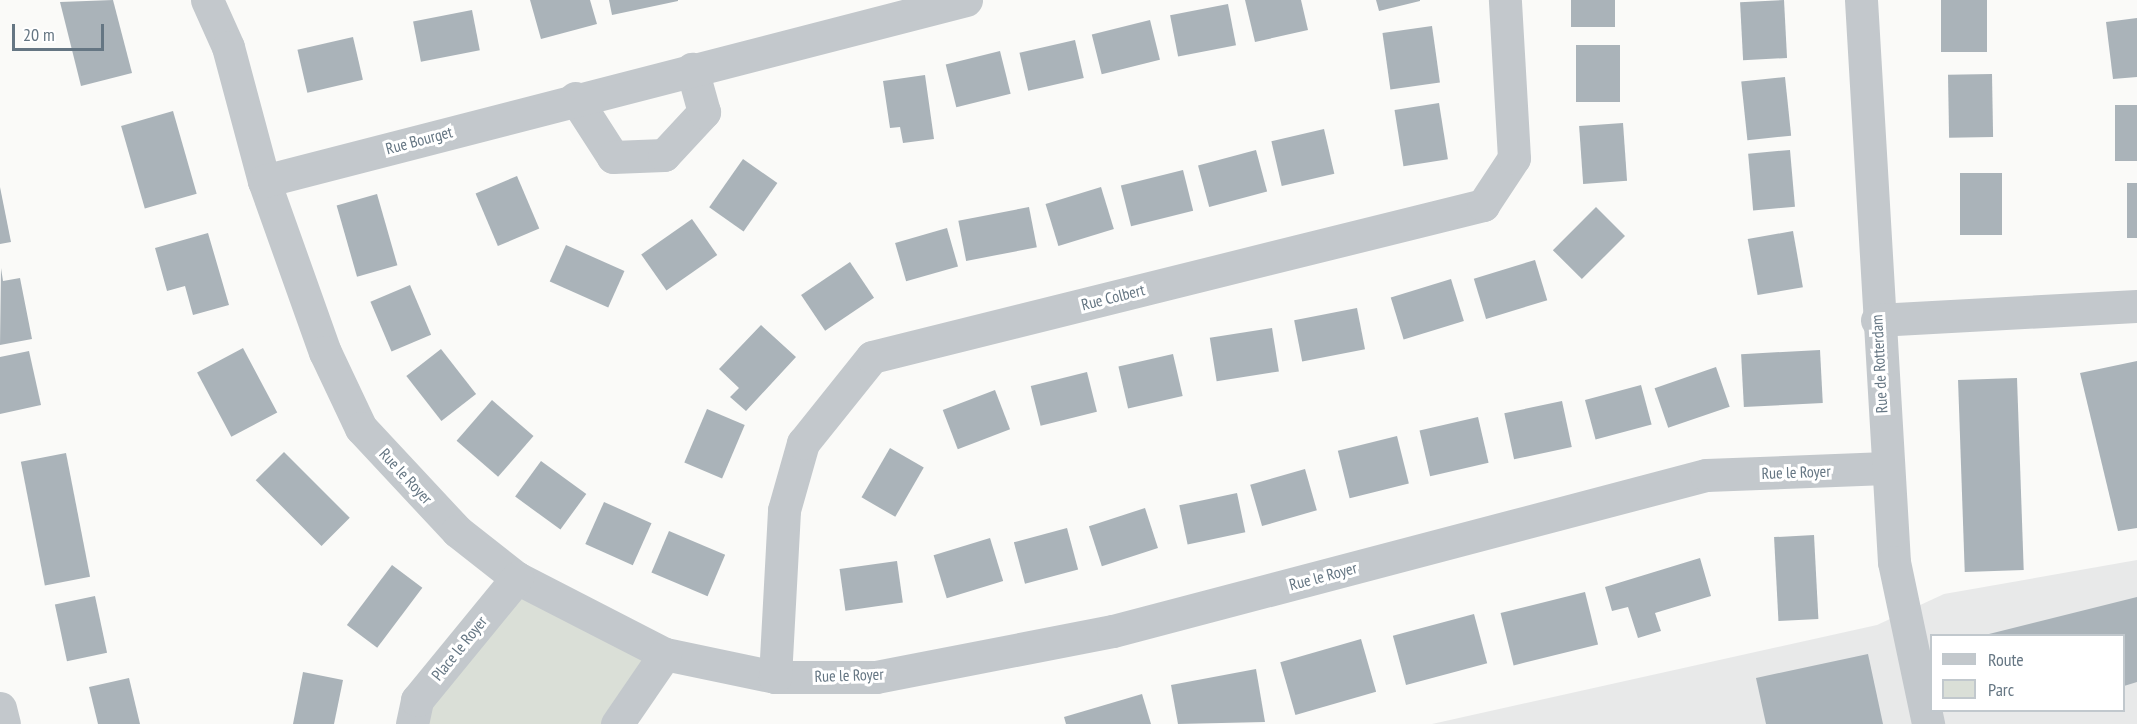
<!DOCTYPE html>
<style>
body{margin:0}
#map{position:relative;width:2137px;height:724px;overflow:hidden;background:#fafaf8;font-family:"PT Sans Narrow",sans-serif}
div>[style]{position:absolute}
.built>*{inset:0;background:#e8e9e9}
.green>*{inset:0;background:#dadfd7}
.building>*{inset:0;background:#aab3b9;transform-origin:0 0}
.street>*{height:33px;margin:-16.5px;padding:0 16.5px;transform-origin:16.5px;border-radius:16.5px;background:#c3c8cc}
span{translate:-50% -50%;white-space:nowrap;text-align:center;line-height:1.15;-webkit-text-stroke:6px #fff;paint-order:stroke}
.street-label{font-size:16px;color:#657683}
.legend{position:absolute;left:1930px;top:634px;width:195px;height:78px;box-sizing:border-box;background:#fff;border:2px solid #c1c8cd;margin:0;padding:8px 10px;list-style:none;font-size:18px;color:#657683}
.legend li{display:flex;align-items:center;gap:12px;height:30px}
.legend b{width:30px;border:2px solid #c1c8cd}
.scale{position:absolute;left:12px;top:24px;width:92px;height:27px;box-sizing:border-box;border:3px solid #657683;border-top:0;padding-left:8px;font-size:18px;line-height:21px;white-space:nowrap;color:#657683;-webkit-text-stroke:4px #fff;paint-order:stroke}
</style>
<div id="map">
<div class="built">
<i style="clip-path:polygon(evenodd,2137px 560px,2137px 724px,1432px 724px,1877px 625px,1944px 594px,2137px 560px,1932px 636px,2124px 636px,2124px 710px,1932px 710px,1932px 636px)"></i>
</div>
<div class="green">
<i style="clip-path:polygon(517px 578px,665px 654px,617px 724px,412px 724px)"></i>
</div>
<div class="building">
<i style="clip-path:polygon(113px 0,132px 73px,81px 86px,60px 2px)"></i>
<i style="clip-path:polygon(530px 0,590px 0,597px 24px,541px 39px)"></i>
<i style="clip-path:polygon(609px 0,678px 0,678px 1px,612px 15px)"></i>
<i style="clip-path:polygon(1245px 0,1301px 0,1308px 30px,1255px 42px)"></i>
<i style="clip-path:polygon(1376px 0,1420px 0,1420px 1px,1379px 11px)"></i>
<i style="left:1571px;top:0;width:44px;height:27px"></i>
<i style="left:1784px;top:0;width:58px;height:44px;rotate:87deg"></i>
<i style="left:1941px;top:0;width:46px;height:52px"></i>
<i style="left:1228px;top:4px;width:42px;height:59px;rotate:79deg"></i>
<i style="left:472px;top:10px;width:41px;height:60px;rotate:79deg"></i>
<i style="clip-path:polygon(2137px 18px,2137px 77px,2113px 79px,2106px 22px)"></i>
<i style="left:1150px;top:20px;width:41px;height:60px;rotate:76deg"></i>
<i style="left:1432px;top:26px;width:57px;height:50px;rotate:82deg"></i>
<i style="left:353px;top:37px;width:44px;height:57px;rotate:77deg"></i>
<i style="left:1075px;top:40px;width:39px;height:57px;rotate:77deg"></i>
<i style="left:1576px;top:45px;width:44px;height:57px"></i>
<i style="left:1000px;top:51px;width:44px;height:56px;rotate:76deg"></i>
<i style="left:1992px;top:74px;width:63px;height:44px;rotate:89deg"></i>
<i style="clip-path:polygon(925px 75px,934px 139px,903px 143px,900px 127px,890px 128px,883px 81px)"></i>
<i style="left:1785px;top:77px;width:59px;height:44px;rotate:84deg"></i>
<i style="left:1439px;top:103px;width:57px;height:45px;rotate:81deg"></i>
<i style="left:2137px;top:105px;width:56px;height:22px;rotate:90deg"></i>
<i style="left:173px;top:111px;width:86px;height:54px;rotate:74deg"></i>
<i style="left:1623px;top:123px;width:58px;height:44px;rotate:86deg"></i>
<i style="left:1324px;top:129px;width:46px;height:54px;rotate:77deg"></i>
<i style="left:1256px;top:150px;width:43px;height:60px;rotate:75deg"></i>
<i style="left:1790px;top:150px;width:57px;height:42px;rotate:85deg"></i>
<i style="left:743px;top:159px;width:42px;height:59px;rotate:35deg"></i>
<i style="left:1183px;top:170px;width:42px;height:64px;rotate:76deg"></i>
<i style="left:1960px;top:173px;width:42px;height:62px"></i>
<i style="left:517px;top:176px;width:57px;height:45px;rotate:67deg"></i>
<i style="left:2127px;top:183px;width:10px;height:55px"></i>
<i style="clip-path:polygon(0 187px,11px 242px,0 244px)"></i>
<i style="left:1101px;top:187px;width:44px;height:58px;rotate:73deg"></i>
<i style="left:377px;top:194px;width:74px;height:42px;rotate:74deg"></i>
<i style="left:1029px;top:207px;width:41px;height:72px;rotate:79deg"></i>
<i style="left:1596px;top:207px;width:41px;height:61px;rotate:45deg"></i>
<i style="left:692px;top:219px;width:44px;height:62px;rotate:55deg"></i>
<i style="left:947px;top:228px;width:40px;height:54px;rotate:74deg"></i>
<i style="left:1793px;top:231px;width:57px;height:46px;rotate:80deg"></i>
<i style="clip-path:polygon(208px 233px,229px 305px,193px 315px,185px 286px,167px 291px,155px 248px)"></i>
<i style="left:566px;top:245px;width:64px;height:40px;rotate:24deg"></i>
<i style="left:1535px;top:260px;width:42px;height:64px;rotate:73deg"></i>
<i style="left:850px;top:262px;width:43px;height:59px;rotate:56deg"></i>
<i style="clip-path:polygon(1px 268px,3px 281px,20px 278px,32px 339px,0 345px)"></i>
<i style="left:1451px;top:279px;width:44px;height:63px;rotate:73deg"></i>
<i style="left:410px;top:285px;width:54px;height:43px;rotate:67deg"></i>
<i style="left:1357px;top:308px;width:42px;height:64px;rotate:79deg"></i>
<i style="clip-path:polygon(761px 325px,796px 357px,746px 411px,730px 397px,739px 388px,719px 369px)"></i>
<i style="left:1272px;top:328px;width:44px;height:63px;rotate:81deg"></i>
<i style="left:243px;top:348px;width:73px;height:52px;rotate:62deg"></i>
<i style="left:441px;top:349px;width:57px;height:44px;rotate:52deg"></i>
<i style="left:1820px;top:350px;width:53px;height:79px;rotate:87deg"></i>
<i style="clip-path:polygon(29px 351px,41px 405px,0 414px,0 357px)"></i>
<i style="left:1173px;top:354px;width:43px;height:56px;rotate:77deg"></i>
<i style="clip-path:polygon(2137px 361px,2137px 528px,2118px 531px,2080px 373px)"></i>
<i style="left:1716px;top:367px;width:42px;height:65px;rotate:71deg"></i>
<i style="left:1087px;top:372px;width:41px;height:58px;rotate:76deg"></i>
<i style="left:2017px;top:378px;width:192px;height:59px;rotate:88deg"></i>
<i style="left:1641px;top:385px;width:41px;height:58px;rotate:75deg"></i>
<i style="left:995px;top:390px;width:42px;height:56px;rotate:69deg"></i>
<i style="left:492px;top:400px;width:55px;height:54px;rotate:41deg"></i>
<i style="left:1562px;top:401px;width:47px;height:59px;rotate:78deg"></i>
<i style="left:707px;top:409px;width:41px;height:58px;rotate:23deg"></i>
<i style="left:1478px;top:417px;width:47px;height:60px;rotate:77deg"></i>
<i style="left:1397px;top:436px;width:49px;height:61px;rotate:76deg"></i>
<i style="left:890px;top:448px;width:39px;height:57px;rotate:30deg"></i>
<i style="left:284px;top:452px;width:93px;height:40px;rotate:45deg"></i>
<i style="left:66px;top:453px;width:126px;height:46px;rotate:79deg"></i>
<i style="left:541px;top:461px;width:56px;height:44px;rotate:36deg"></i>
<i style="left:1305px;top:469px;width:43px;height:57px;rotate:74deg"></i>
<i style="left:1237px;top:493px;width:40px;height:59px;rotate:78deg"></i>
<i style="left:604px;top:502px;width:52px;height:46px;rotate:24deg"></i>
<i style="left:1145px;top:508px;width:42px;height:59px;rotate:72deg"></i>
<i style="left:1067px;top:528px;width:43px;height:55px;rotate:75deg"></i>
<i style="left:669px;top:531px;width:61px;height:45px;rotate:23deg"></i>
<i style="left:1814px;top:535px;width:84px;height:40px;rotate:87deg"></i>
<i style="left:990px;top:538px;width:45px;height:59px;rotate:73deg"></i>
<i style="clip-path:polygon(1700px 558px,1711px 596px,1655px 613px,1661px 631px,1638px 638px,1628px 607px,1612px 611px,1605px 587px)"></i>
<i style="left:897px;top:561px;width:42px;height:58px;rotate:82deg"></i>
<i style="left:392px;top:565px;width:38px;height:75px;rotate:37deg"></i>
<i style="left:1585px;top:592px;width:54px;height:87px;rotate:76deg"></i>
<i style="left:95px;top:596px;width:58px;height:41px;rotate:78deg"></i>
<i style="clip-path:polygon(2137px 597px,2137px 682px,2124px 686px,2124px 636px,1981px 636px)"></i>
<i style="left:1474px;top:614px;width:51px;height:84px;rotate:75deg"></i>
<i style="left:1361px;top:639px;width:55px;height:84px;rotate:74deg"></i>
<i style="clip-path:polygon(1868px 654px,1883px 724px,1766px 724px,1756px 678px)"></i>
<i style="clip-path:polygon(1256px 669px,1265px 722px,1178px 724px,1171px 685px)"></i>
<i style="clip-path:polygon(303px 672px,343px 680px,334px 724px,293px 724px)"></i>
<i style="clip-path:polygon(129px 678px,140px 724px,98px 724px,89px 687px)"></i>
<i style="clip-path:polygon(1142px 694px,1151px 724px,1066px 724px,1064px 717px)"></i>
</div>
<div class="street">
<i style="left:207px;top:0;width:51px;rotate:65.9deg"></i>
<i style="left:228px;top:47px;width:139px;rotate:75deg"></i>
<i style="left:264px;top:181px;width:182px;rotate:70.4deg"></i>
<i style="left:325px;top:352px;width:84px;rotate:64.7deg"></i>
<i style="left:361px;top:428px;width:141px;rotate:47deg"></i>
<i style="left:457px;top:531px;width:76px;rotate:38.1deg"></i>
<i style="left:517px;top:578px;width:166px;rotate:27.2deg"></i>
<i style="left:665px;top:654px;width:112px;rotate:11.8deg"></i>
<i style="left:775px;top:677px;width:101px"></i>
<i style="left:876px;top:677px;width:241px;rotate:-11deg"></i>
<i style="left:1113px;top:631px;width:613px;rotate:-14.74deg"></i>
<i style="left:1706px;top:475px;width:180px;rotate:-2.2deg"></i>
<i style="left:1861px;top:0;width:563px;rotate:86.64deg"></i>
<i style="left:1894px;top:562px;width:166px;rotate:78.1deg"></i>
<i style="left:575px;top:98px;width:70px;rotate:57.2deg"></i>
<i style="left:613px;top:157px;width:51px;rotate:-2.2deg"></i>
<i style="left:664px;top:155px;width:59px;rotate:-47.1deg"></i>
<i style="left:704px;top:112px;width:45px;rotate:-105.6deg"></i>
<i style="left:264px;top:181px;width:725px;rotate:-14.46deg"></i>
<i style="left:1877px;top:320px;width:260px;rotate:-3.1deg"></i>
<i style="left:775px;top:677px;width:167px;rotate:-86.9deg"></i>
<i style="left:784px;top:510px;width:70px;rotate:-74.2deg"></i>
<i style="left:803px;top:443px;width:110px;rotate:-51.3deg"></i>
<i style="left:872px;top:357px;width:630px;rotate:-13.97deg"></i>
<i style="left:1483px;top:205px;width:56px;rotate:-56.6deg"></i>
<i style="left:1514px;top:158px;width:158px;rotate:-93.3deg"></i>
<i style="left:0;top:708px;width:16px;rotate:76deg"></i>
<i style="left:412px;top:724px;width:25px;rotate:-78deg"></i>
<i style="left:417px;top:700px;width:158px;rotate:-50.7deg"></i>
<i style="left:617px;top:724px;width:85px;rotate:-55.6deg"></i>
</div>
<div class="street-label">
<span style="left:419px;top:140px;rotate:-15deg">Rue Bourget</span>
<span style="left:1113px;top:297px;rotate:-14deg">Rue Colbert</span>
<span style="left:1879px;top:364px;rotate:-93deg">Rue de Rotterdam</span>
<span style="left:1796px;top:472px;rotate:-2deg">Rue le Royer</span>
<span style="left:406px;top:476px;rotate:47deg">Rue le Royer</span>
<span style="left:1323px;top:576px;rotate:-15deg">Rue le Royer</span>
<span style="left:459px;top:648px;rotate:-51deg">Place le Royer</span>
<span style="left:849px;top:675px;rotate:-2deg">Rue le Royer</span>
</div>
<ul class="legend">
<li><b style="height:8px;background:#c3c8cc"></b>Route</li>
<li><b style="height:16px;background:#dadfd7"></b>Parc</li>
</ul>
<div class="scale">20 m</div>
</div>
